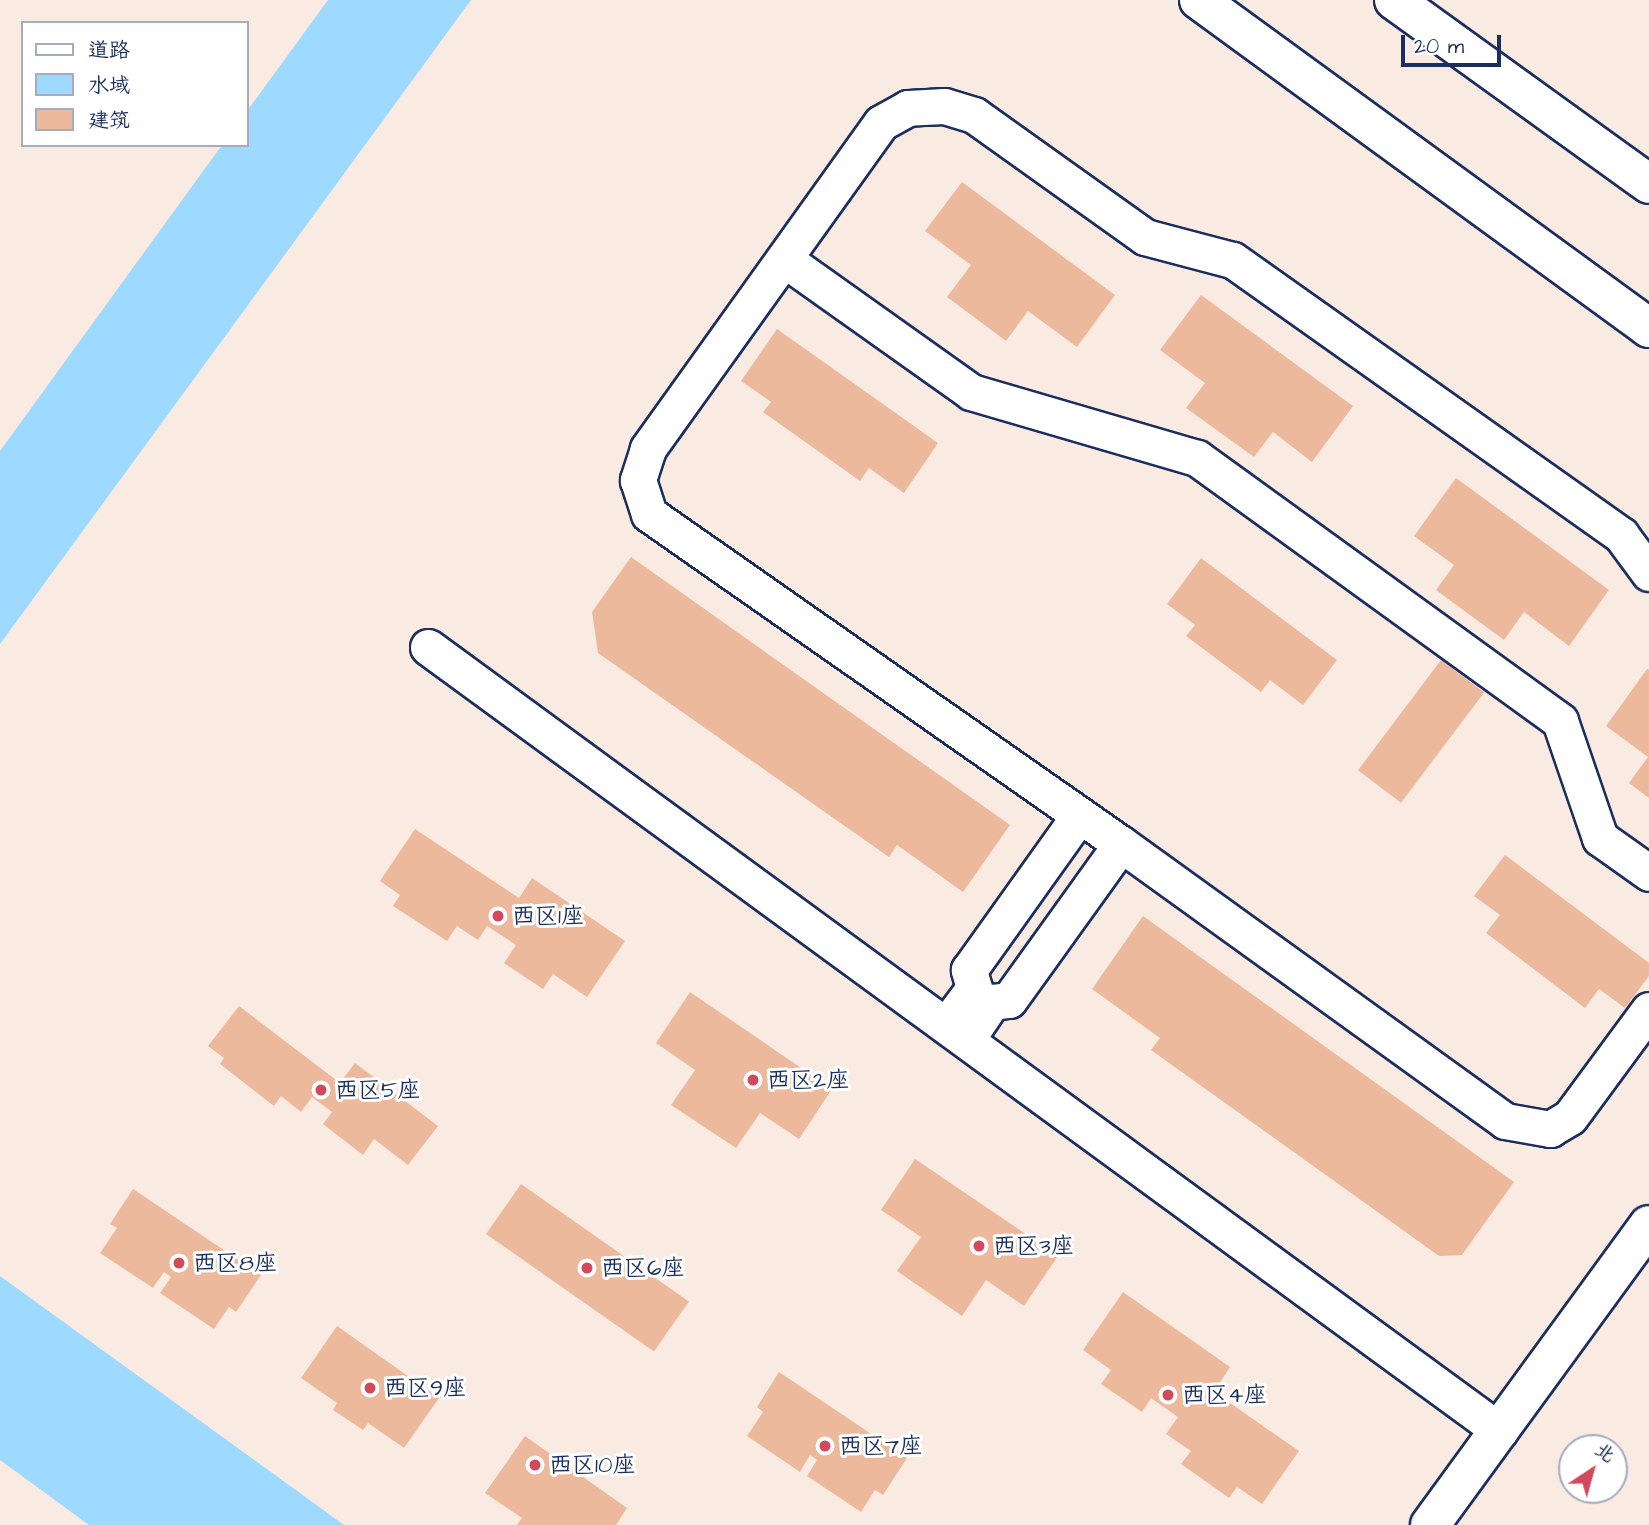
<!DOCTYPE html>
<meta charset="utf-8">
<style>
body{margin:0}
#map{position:relative;width:1649px;height:1525px;overflow:hidden;background:#f9eae2;font-family:"Architects Daughter","LXGW WenKai TC",sans-serif}
div>[style]{position:absolute}
.water>*{inset:0;background:#9ed9ff}
.building>*{inset:0;background:#ecb99d;transform-origin:0 0}
.roads{filter:drop-shadow(2px 0 #1b2f5e) drop-shadow(-2px 0 #1b2f5e) drop-shadow(0 2px #1b2f5e) drop-shadow(0 -2px #1b2f5e)}
.street>*{height:35px;margin:-17.5px;padding:0 17.5px;transform-origin:17.5px;border-radius:17.5px;background:#fff}
.secondary>*{height:38px;margin:-19px;padding:0 19px;transform-origin:19px;border-radius:19px;background:#fff}
.dots>*{width:19px;height:19px;translate:-50% -50%;box-sizing:border-box;border:4px solid #fff;border-radius:50%}
span{translate:-50% -50%;white-space:nowrap;text-align:center;line-height:1.15;-webkit-text-stroke:6px #fff;paint-order:stroke}
.poi-label{font-size:23px;color:#1b2f5e}
.left{translate:0 -50%;text-align:left}
.legend{position:absolute;left:21px;top:21px;width:228px;height:126px;box-sizing:border-box;background:#fff;border:2px solid #a4acbf;margin:0;padding:9px 12px;list-style:none;font-size:21px;color:#1b2f5e}
.legend li{display:flex;align-items:center;gap:14px;height:35px}
.legend b{width:35px;border:2px solid #a4acbf}
.north{position:absolute;left:1558px;top:1434px;width:70px;height:70px;box-sizing:border-box;background:#fff;border:2px solid #a4acbf;border-radius:50%;rotate:36deg;font-size:19px;font-weight:700;line-height:28px;text-align:center;color:#1b2f5e}
.north::after{content:'';display:block;margin:auto;width:24px;height:32px;background:#d1495b;clip-path:polygon(50% 0,100% 100%,50% 72%,0 100%)}
.scale{position:absolute;left:1401px;top:35px;width:100px;height:32px;box-sizing:border-box;border:4px solid #1b2f5e;border-top:0;padding-left:9px;font-size:21px;line-height:24px;white-space:nowrap;color:#1b2f5e;-webkit-text-stroke:5px #fff;paint-order:stroke}
</style>
<div id="map">
<div class="water">
<i style="clip-path:polygon(328px 0,471px 0,0 644px,0 451px,222px 145px,247px 145px,247px 111px)"></i>
<i style="clip-path:polygon(0 1276px,344px 1525px,89px 1525px,0 1460px)"></i>
</div>
<div class="building">
<i style="clip-path:polygon(962px 182px,1115px 295px,1077px 347px,1028px 311px,1006px 341px,947px 297px,971px 265px,925px 231px)"></i>
<i style="clip-path:polygon(1201px 295px,1353px 406px,1312px 462px,1273px 432px,1254px 457px,1186px 408px,1205px 383px,1160px 350px)"></i>
<i style="clip-path:polygon(777px 329px,938px 443px,904px 493px,869px 468px,860px 481px,763px 412px,771px 402px,741px 381px)"></i>
<i style="clip-path:polygon(1456px 478px,1609px 590px,1569px 646px,1524px 612px,1504px 640px,1436px 590px,1454px 565px,1414px 536px)"></i>
<i style="clip-path:polygon(631px 557px,1010px 825px,963px 892px,897px 845px,889px 857px,598px 653px,592px 612px)"></i>
<i style="clip-path:polygon(1201px 558px,1337px 660px,1303px 705px,1270px 680px,1261px 692px,1186px 636px,1195px 625px,1167px 604px)"></i>
<i style="left:1441px;top:660px;width:54px;height:138px;rotate:37deg"></i>
<i style="clip-path:polygon(1647px 669px,1649px 670px,1649px 798px,1629px 783px,1648px 757px,1606px 726px)"></i>
<i style="clip-path:polygon(415px 829px,519px 898px,532px 878px,625px 941px,587px 997px,553px 974px,543px 989px,504px 963px,516px 945px,487px 926px,478px 940px,457px 926px,447px 941px,393px 906px,400px 895px,380px 881px)"></i>
<i style="clip-path:polygon(1505px 855px,1649px 963px,1649px 976px,1625px 1008px,1599px 989px,1585px 1008px,1486px 933px,1500px 915px,1474px 896px)"></i>
<i style="clip-path:polygon(1143px 916px,1514px 1182px,1462px 1255px,1439px 1256px,1151px 1050px,1160px 1038px,1092px 989px)"></i>
<i style="clip-path:polygon(690px 992px,832px 1089px,799px 1139px,760px 1113px,736px 1148px,671px 1105px,695px 1070px,656px 1043px)"></i>
<i style="clip-path:polygon(239px 1006px,340px 1083px,355px 1063px,438px 1126px,408px 1165px,374px 1139px,363px 1155px,323px 1124px,332px 1112px,312px 1097px,301px 1112px,281px 1096px,274px 1106px,220px 1064px,224px 1058px,208px 1046px)"></i>
<i style="clip-path:polygon(915px 1159px,1058px 1256px,1024px 1306px,986px 1280px,962px 1316px,897px 1271px,921px 1237px,881px 1210px)"></i>
<i style="left:521px;top:1184px;width:205px;height:61px;rotate:35deg"></i>
<i style="clip-path:polygon(133px 1189px,261px 1275px,236px 1312px,229px 1307px,214px 1329px,160px 1293px,171px 1277px,164px 1272px,153px 1288px,100px 1253px,117px 1228px,110px 1224px)"></i>
<i style="clip-path:polygon(1123px 1292px,1230px 1367px,1214px 1392px,1299px 1451px,1262px 1504px,1237px 1487px,1229px 1498px,1181px 1464px,1191px 1451px,1166px 1434px,1178px 1417px,1151px 1398px,1142px 1412px,1101px 1384px,1111px 1370px,1083px 1350px)"></i>
<i style="clip-path:polygon(337px 1326px,439px 1398px,404px 1448px,368px 1423px,363px 1430px,333px 1410px,337px 1403px,301px 1378px)"></i>
<i style="clip-path:polygon(779px 1372px,907px 1458px,883px 1495px,875px 1490px,861px 1512px,807px 1476px,817px 1460px,810px 1455px,800px 1472px,747px 1436px,763px 1412px,757px 1407px)"></i>
<i style="clip-path:polygon(525px 1436px,627px 1508px,616px 1525px,517px 1525px,522px 1518px,485px 1493px)"></i>
</div>
<div class="roads">
<div class="street">
<i style="left:784px;top:259px;width:229px;rotate:35.4deg"></i>
<i style="left:971px;top:392px;width:235px;rotate:16.3deg"></i>
<i style="left:1197px;top:458px;width:448px;rotate:35.9deg"></i>
<i style="left:1560px;top:721px;width:124px;rotate:71.1deg"></i>
<i style="left:1600px;top:838px;width:60px;rotate:35.5deg"></i>
<i style="left:1649px;top:573px;width:47px;rotate:-126.4deg"></i>
<i style="left:1621px;top:535px;width:476px;rotate:-144.7deg"></i>
<i style="left:1232px;top:260px;width:90px;rotate:-165.2deg"></i>
<i style="left:1145px;top:237px;width:210px;rotate:-144.5deg"></i>
<i style="left:974px;top:115px;width:31px;rotate:-163deg"></i>
<i style="left:944px;top:106px;width:36px;rotate:177deg"></i>
<i style="left:908px;top:108px;width:31px;rotate:151deg"></i>
<i style="left:881px;top:123px;width:401px;rotate:125.6deg"></i>
<i style="left:648px;top:449px;width:33px;rotate:108deg"></i>
<i style="left:638px;top:480px;width:36px;rotate:72deg"></i>
<i style="left:649px;top:514px;width:576px;rotate:34.96deg"></i>
<i style="left:1121px;top:844px;width:473px;rotate:35.8deg"></i>
<i style="left:1505px;top:1121px;width:46px;rotate:10.1deg"></i>
<i style="left:1550px;top:1129px;width:23px;rotate:-31deg"></i>
<i style="left:1570px;top:1117px;width:133px;rotate:-53.6deg"></i>
<i style="left:428px;top:647px;width:1328px;rotate:36.18deg"></i>
<i style="left:947px;top:1024px;width:45px;rotate:-53.1deg"></i>
<i style="left:974px;top:988px;width:19px;rotate:-106deg"></i>
<i style="left:969px;top:970px;width:189px;rotate:-54.5deg"></i>
<i style="left:967px;top:1039px;width:45px;rotate:-56deg"></i>
<i style="left:992px;top:1002px;width:17px;rotate:-7deg"></i>
<i style="left:1009px;top:1000px;width:192px;rotate:-54.3deg"></i>
</div>
<div class="secondary">
<i style="left:1199px;top:0;width:557px;rotate:36.09deg"></i>
<i style="left:1394px;top:0;width:314px;rotate:35.8deg"></i>
<i style="left:1430px;top:1525px;width:371px;rotate:-53.9deg"></i>
</div>
</div>
<div class="dots">
<i style="left:498px;top:916px;background:#d1495b"></i>
<i style="left:753px;top:1080px;background:#d1495b"></i>
<i style="left:321px;top:1090px;background:#d1495b"></i>
<i style="left:979px;top:1246px;background:#d1495b"></i>
<i style="left:179px;top:1263px;background:#d1495b"></i>
<i style="left:587px;top:1268px;background:#d1495b"></i>
<i style="left:370px;top:1388px;background:#d1495b"></i>
<i style="left:1168px;top:1395px;background:#d1495b"></i>
<i style="left:825px;top:1446px;background:#d1495b"></i>
<i style="left:535px;top:1465px;background:#d1495b"></i>
</div>
<div class="poi-label">
<span class="left" style="left:512px;top:916px">西区1座</span>
<span class="left" style="left:767px;top:1080px">西区2座</span>
<span class="left" style="left:335px;top:1090px">西区5座</span>
<span class="left" style="left:993px;top:1246px">西区3座</span>
<span class="left" style="left:193px;top:1263px">西区8座</span>
<span class="left" style="left:601px;top:1268px">西区6座</span>
<span class="left" style="left:384px;top:1388px">西区9座</span>
<span class="left" style="left:1182px;top:1395px">西区4座</span>
<span class="left" style="left:839px;top:1446px">西区7座</span>
<span class="left" style="left:549px;top:1465px">西区10座</span>
</div>
<ul class="legend">
<li><b style="height:9px;background:#fff"></b>道路</li>
<li><b style="height:19px;background:#9ed9ff"></b>水域</li>
<li><b style="height:19px;background:#ecb99d"></b>建筑</li>
</ul>
<div class="north">北</div>
<div class="scale">20 m</div>
</div>
